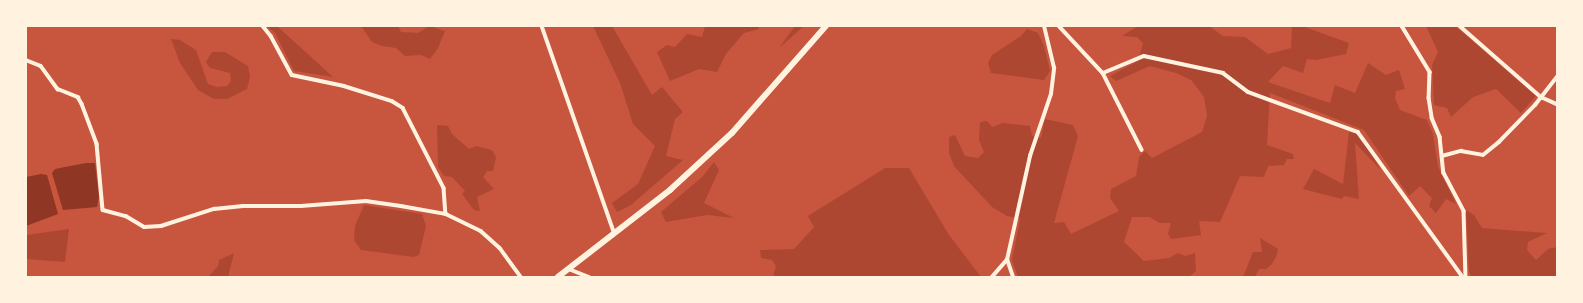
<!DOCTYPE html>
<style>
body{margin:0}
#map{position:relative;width:1583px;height:303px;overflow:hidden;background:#c8553d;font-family:"Times New Roman",serif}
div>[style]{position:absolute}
.green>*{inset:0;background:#ae4732}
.water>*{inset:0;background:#8f3625}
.minor>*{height:3.5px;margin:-1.75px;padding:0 1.75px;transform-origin:1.75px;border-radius:1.75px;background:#fff3e0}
.secondary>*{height:5.5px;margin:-2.75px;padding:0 2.75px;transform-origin:2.75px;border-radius:2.75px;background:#fff3e0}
span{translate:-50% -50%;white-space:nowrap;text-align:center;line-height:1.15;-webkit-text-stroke:3.5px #fff3e0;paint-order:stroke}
.frame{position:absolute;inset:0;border:27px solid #fff3e0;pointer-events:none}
</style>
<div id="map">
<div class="green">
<i style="clip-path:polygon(267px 26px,277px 26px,333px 77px,294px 71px,275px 33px)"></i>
<i style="clip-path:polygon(361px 26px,398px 26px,401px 32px,418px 33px,429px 26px,445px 31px,438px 48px,430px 59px,421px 55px,405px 56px,396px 48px,382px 46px,372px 42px)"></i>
<i style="clip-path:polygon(593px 26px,612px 26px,652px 95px,662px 87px,683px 112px,675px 119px,666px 156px,683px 160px,631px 205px,617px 212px,612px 203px,638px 184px,655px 146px,633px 124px,620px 83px)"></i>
<i style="clip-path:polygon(705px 26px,758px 26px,759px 29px,744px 33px,726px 54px,717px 72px,699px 69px,670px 81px,657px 52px,667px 45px,675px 47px,687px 34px,702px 37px)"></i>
<i style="clip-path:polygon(795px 26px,804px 26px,779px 48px)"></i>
<i style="clip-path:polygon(1138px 26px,1209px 26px,1223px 36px,1245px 37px,1268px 54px,1291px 48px,1292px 26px,1302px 26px,1349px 43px,1346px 54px,1316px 60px,1307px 59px,1303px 73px,1283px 66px,1268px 82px,1330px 103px,1335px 85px,1355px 93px,1368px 63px,1386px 75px,1399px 70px,1405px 89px,1396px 91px,1395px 98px,1400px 110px,1427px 120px,1433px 134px,1438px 167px,1456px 204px,1446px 199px,1436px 213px,1429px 206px,1432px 198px,1420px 186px,1409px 196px,1364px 130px,1270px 93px,1267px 145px,1293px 154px,1294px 159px,1287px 159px,1284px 165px,1268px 166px,1264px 177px,1240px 176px,1220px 222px,1199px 221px,1201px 235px,1171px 239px,1168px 234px,1171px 223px,1160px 223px,1149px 217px,1132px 217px,1124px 242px,1144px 261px,1169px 258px,1178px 253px,1185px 256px,1195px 253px,1196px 271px,1189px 277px,1018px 277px,1012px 260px,1020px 219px,1007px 216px,992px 207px,954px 166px,949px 153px,949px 137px,955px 135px,965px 156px,978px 158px,984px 152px,979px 140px,980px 122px,987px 121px,992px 127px,1003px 123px,1030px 126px,1032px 136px,1041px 138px,1045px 119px,1073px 125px,1078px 136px,1054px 223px,1064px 222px,1071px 234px,1119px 211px,1110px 198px,1111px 189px,1136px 176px,1139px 157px,1145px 151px,1152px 158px,1202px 132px,1207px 116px,1204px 97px,1191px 80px,1176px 73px,1150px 66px,1116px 81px,1110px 76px,1138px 61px,1143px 43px,1137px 37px,1122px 36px)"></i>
<i style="clip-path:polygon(1426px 26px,1455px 26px,1536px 96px,1521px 113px,1496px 89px,1473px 97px,1451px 117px,1447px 108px,1434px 105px,1432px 65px,1438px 52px)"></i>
<i style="clip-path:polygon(1027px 29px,1038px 33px,1044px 46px,1050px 71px,1044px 80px,991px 73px,988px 63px,992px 55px,1021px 36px)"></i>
<i style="clip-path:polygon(171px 39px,180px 40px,196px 50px,208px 84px,217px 87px,227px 86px,231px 81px,230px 73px,210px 68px,206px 62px,212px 52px,225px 52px,248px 66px,250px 77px,247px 89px,227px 99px,214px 99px,198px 90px,180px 63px)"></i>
<i style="clip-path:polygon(437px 125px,448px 126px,452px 134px,469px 149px,476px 146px,492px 150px,496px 157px,493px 171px,487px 171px,483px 177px,494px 189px,477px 197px,480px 211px,474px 210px,462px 194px,465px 191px,452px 177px,444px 176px,438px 167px)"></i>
<i style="clip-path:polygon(1349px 132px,1358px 133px,1381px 170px,1355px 143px,1359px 199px,1344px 196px,1342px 199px,1303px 189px,1314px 169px,1343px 184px)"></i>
<i style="clip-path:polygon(714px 162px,719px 170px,704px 203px,734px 218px,707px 215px,666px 222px,661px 212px,703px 176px)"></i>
<i style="clip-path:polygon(885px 168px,909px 168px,949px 235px,981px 277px,773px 277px,776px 266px,772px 260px,761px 258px,760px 250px,794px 249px,814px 227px,808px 216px)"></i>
<i style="clip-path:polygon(364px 205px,422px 214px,426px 226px,419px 255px,414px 257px,361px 250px,354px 240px,355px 226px)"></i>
<i style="clip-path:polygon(1466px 210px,1474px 215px,1482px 228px,1547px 233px,1528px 242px,1527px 250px,1536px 260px,1548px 249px,1557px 247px,1557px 277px,1472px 277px,1469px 272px)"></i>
<i style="clip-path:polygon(69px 229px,65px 262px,26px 259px,26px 235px)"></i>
<i style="clip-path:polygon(1260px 238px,1278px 249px,1277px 255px,1272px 264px,1266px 269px,1259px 269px,1255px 277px,1243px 277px,1253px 252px,1262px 252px)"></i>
<i style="clip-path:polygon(234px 253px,228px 277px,208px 277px,218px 266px,219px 260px)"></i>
</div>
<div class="water">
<i style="clip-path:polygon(86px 163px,95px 163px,99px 197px,97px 207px,63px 210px,52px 173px,55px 169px)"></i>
<i style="clip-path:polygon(41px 174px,47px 175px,58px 214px,26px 226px,26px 177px)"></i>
</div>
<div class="minor">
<i style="left:263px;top:26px;width:13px;rotate:51deg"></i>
<i style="left:271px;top:36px;width:44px;rotate:61.7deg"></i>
<i style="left:292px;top:75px;width:53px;rotate:11.9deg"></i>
<i style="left:344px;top:86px;width:50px;rotate:17.4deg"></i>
<i style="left:392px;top:101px;width:13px;rotate:32deg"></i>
<i style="left:403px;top:108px;width:90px;rotate:62.9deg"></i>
<i style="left:444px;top:188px;width:26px;rotate:86deg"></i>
<i style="left:542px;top:26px;width:218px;rotate:70.7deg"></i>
<i style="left:1059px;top:26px;width:64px;rotate:46.9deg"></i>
<i style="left:1103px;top:73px;width:44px;rotate:-22.5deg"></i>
<i style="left:1144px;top:56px;width:81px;rotate:12.1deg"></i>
<i style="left:1223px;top:73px;width:31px;rotate:37deg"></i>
<i style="left:1248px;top:92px;width:117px;rotate:20deg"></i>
<i style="left:1358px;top:132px;width:179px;rotate:54.1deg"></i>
<i style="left:1402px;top:26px;width:54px;rotate:58.7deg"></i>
<i style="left:1430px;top:72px;width:26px;rotate:92deg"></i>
<i style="left:1429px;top:98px;width:20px;rotate:81deg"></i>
<i style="left:1432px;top:118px;width:21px;rotate:67deg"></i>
<i style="left:1440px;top:137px;width:36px;rotate:84deg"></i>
<i style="left:1444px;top:173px;width:43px;rotate:62.2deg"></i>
<i style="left:1464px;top:211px;width:66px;rotate:88.3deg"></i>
<i style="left:1460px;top:26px;width:108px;rotate:41.2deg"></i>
<i style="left:1541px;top:97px;width:17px;rotate:24deg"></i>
<i style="left:26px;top:60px;width:16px;rotate:22deg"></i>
<i style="left:41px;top:66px;width:29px;rotate:54deg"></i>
<i style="left:58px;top:89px;width:22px;rotate:22deg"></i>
<i style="left:78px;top:97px;width:8px;rotate:60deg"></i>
<i style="left:82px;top:104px;width:43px;rotate:69.4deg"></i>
<i style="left:97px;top:144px;width:66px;rotate:84.8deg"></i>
<i style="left:103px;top:210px;width:24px;rotate:15deg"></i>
<i style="left:126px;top:216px;width:21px;rotate:31deg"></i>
<i style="left:144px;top:227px;width:17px;rotate:-3deg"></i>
<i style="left:161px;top:226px;width:56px;rotate:-17.8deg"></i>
<i style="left:214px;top:209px;width:29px;rotate:-6deg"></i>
<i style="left:243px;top:206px;width:58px"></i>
<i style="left:301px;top:206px;width:65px;rotate:-4.4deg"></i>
<i style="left:366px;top:201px;width:35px;rotate:8deg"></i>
<i style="left:401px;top:206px;width:46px;rotate:10.1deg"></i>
<i style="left:446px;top:214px;width:39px;rotate:26deg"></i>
<i style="left:481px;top:231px;width:25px;rotate:42deg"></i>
<i style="left:500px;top:248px;width:36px;rotate:54deg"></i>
<i style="left:1103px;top:73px;width:86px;rotate:63.1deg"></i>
<i style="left:1442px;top:156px;width:20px;rotate:-15deg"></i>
<i style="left:1461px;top:151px;width:22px;rotate:10deg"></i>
<i style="left:1483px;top:155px;width:21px;rotate:-39deg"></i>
<i style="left:1499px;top:142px;width:52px;rotate:-45.8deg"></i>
<i style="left:1535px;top:105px;width:36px;rotate:-52deg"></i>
<i style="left:569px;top:269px;width:22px;rotate:22deg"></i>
<i style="left:992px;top:277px;width:23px;rotate:-49deg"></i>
<i style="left:1013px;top:277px;width:18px;rotate:-109deg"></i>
<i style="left:1007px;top:260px;width:107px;rotate:-77.5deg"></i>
<i style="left:1030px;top:156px;width:65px;rotate:-71.3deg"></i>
<i style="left:1051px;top:94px;width:26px;rotate:-83deg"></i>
<i style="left:1054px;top:68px;width:43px;rotate:-103.4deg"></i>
</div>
<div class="secondary">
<i style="left:558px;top:277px;width:142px;rotate:-37.8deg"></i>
<i style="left:670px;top:190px;width:84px;rotate:-42.6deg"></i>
<i style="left:732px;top:133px;width:142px;rotate:-48.7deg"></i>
</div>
<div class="frame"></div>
</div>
